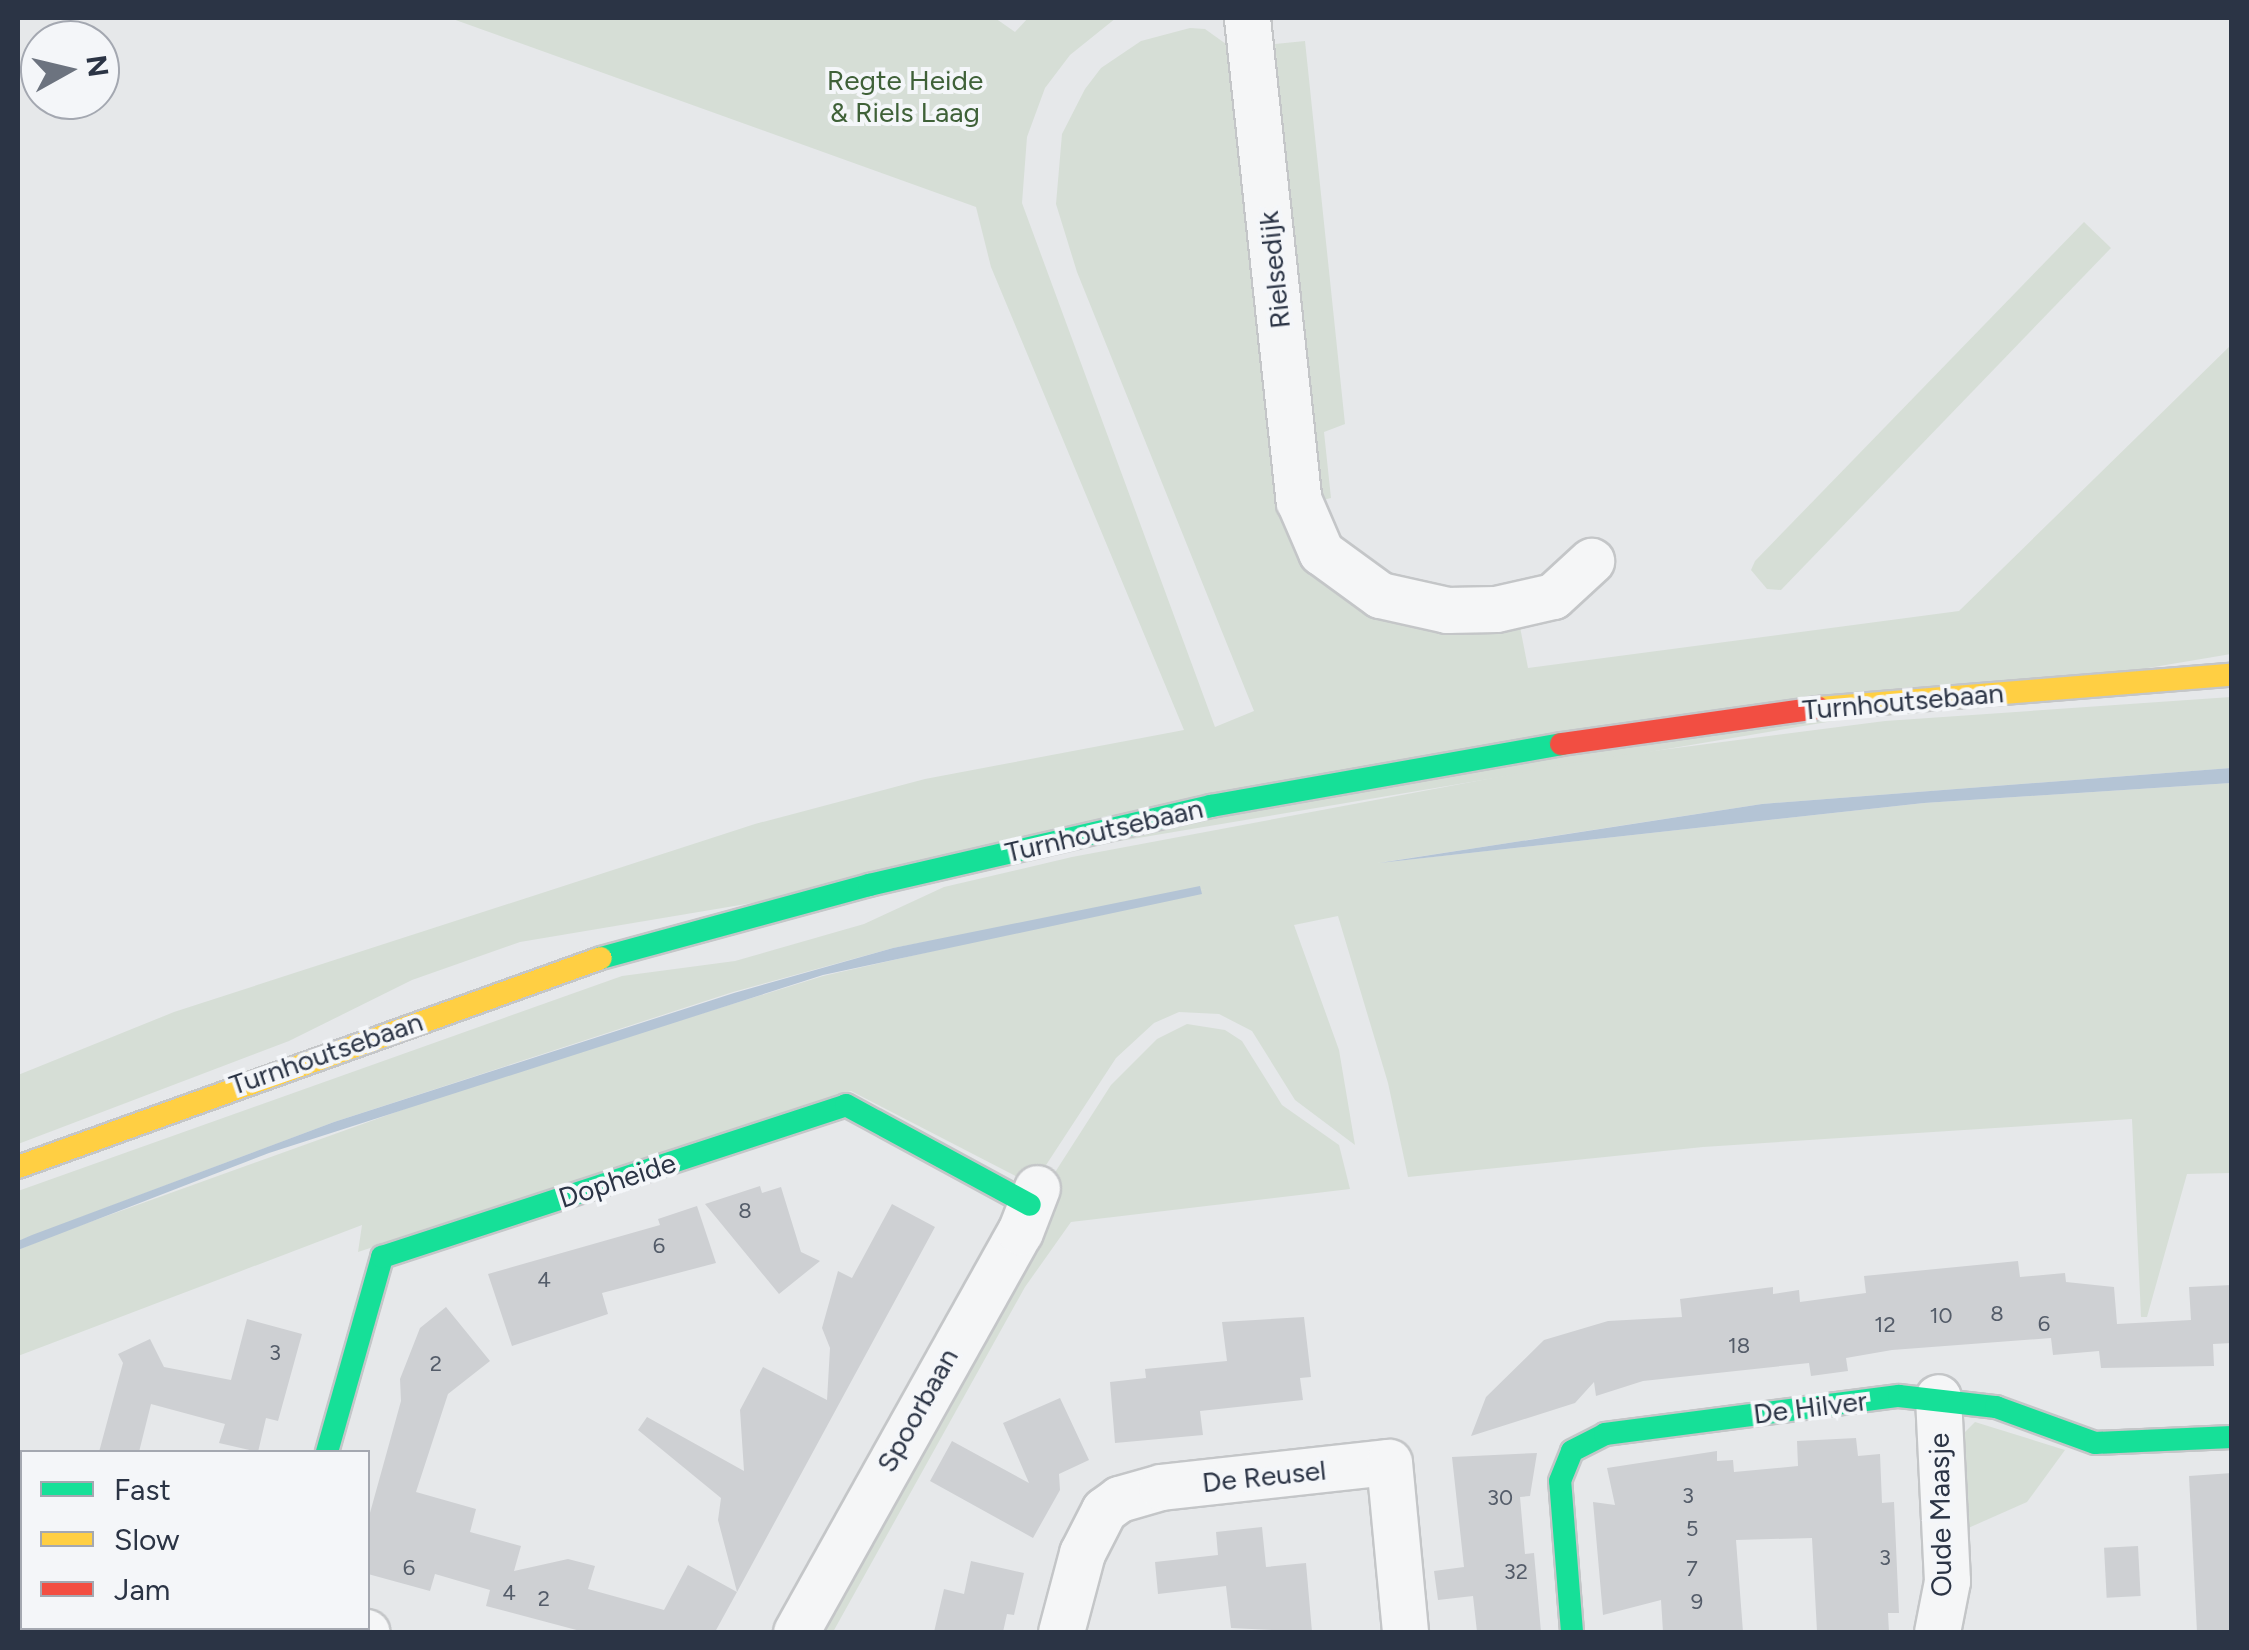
<!DOCTYPE html>
<style>
body{margin:0}
#map{position:relative;width:2249px;height:1650px;overflow:hidden;background:#e6e8ea;font-family:Figtree,sans-serif}
div>[style]{position:absolute}
.green>*{inset:0;background:#d6ded6}
.water>*{inset:0;background:#b4c4d5}
.building>*{inset:0;background:#ced0d3;transform-origin:0 0}
.roads{filter:drop-shadow(2px 0 #c4c6c8) drop-shadow(-2px 0 #c4c6c8) drop-shadow(0 2px #c4c6c8) drop-shadow(0 -2px #c4c6c8)}
.street>*{height:45px;margin:-22.5px;padding:0 22.5px;transform-origin:22.5px;border-radius:22.5px;background:#f5f6f7}
.fast>*{height:22px;margin:-11px;padding:0 11px;transform-origin:11px;border-radius:11px;background:#16e098}
.slow>*{height:22px;margin:-11px;padding:0 11px;transform-origin:11px;border-radius:11px;background:#ffcf43}
.jam>*{height:22px;margin:-11px;padding:0 11px;transform-origin:11px;border-radius:11px;background:#f24e42}
span{translate:-50% -50%;white-space:nowrap;text-align:center;line-height:1.15;-webkit-text-stroke:8px #f4f6f9;paint-order:stroke}
.number-label{font-size:22px;color:#545c69}
.number-label span{-webkit-text-stroke-width:0}
.park-label{font-size:28px;color:#3f6138}
.street-label{font-size:28px;color:#2b3445}
.frame{position:absolute;inset:0;border:20px solid #2b3445;pointer-events:none}
.legend{position:absolute;left:20px;top:1450px;width:350px;height:180px;box-sizing:border-box;background:#f4f6f9;border:2px solid #a4a8b1;margin:0;padding:12px 18px;list-style:none;font-size:30px;color:#2b3445}
.legend li{display:flex;align-items:center;gap:20px;height:50px}
.legend b{width:50px;border:2px solid #a4a8b1}
.north{position:absolute;left:20px;top:20px;width:100px;height:100px;box-sizing:border-box;background:#f4f6f9;border:2px solid #a4a8b1;border-radius:50%;rotate:82deg;font-size:28px;font-weight:700;line-height:40px;text-align:center;color:#2b3445}
.north::after{content:'';display:block;margin:auto;width:35px;height:45px;background:#6c737f;clip-path:polygon(50% 0,100% 100%,50% 72%,0 100%)}
</style>
<div id="map">
<div class="green">
<i style="clip-path:polygon(450px 18px,995px 18px,1015px 32px,1028px 18px,1116px 18px,1070px 55px,1045px 88px,1027px 137px,1022px 203px,1215px 727px,1254px 711px,1077px 272px,1056px 204px,1062px 134px,1085px 89px,1101px 68px,1141px 41px,1190px 28px,1205px 29px,1233px 49px,1304px 548px,1520px 627px,1528px 668px,1959px 611px,2231px 345px,2231px 654px,520px 942px,412px 980px,289px 1041px,18px 1144px,18px 1075px,174px 1012px,755px 824px,925px 779px,1184px 730px,991px 267px,976px 207px)"></i>
<i style="clip-path:polygon(1305px 41px,1345px 424px,1324px 432px,1331px 498px,1319px 501px,1275px 44px)"></i>
<i style="clip-path:polygon(2084px 222px,2111px 248px,1781px 590px,1767px 589px,1751px 570px,1755px 561px)"></i>
<i style="clip-path:polygon(2231px 697px,2231px 768px,1762px 804px,1378px 863px,1924px 803px,2231px 783px,2231px 1173px,2187px 1174px,2147px 1317px,2141px 1317px,2132px 1119px,1703px 1147px,1408px 1177px,1388px 1083px,1338px 916px,1294px 925px,1339px 1050px,1355px 1145px,1295px 1100px,1252px 1031px,1219px 1014px,1179px 1012px,1154px 1023px,1116px 1058px,1033px 1185px,851px 1091px,358px 1252px,362px 1225px,18px 1356px,18px 1250px,51px 1236px,474px 1084px,823px 976px,1206px 889px,893px 948px,733px 992px,334px 1122px,18px 1241px,18px 1191px,622px 976px,735px 961px,864px 924px,944px 887px,1072px 857px,1599px 758px,1885px 721px)"></i>
<i style="clip-path:polygon(1187px 1024px,1225px 1030px,1242px 1041px,1282px 1105px,1339px 1145px,1350px 1189px,1071px 1222px,1025px 1287px,833px 1632px,811px 1632px,1043px 1191px,1111px 1085px,1157px 1039px)"></i>
<i style="clip-path:polygon(1975px 1422px,2065px 1450px,2027px 1502px,1957px 1533px,1955px 1442px)"></i>
</div>
<div class="water">
<i style="clip-path:polygon(2231px 768px,2231px 783px,1924px 803px,1379px 863px,1762px 804px)"></i>
<i style="clip-path:polygon(1200px 886px,1202px 894px,823px 975px,269px 1153px,18px 1250px,18px 1241px,32px 1235px,334px 1122px,734px 993px,893px 948px)"></i>
</div>
<div class="building">
<i style="clip-path:polygon(760px 1186px,762px 1193px,781px 1187px,801px 1252px,820px 1261px,779px 1294px,705px 1204px)"></i>
<i style="clip-path:polygon(892px 1204px,935px 1227px,737px 1592px,718px 1520px,721px 1498px,638px 1430px,647px 1417px,744px 1471px,740px 1410px,763px 1367px,827px 1400px,830px 1348px,822px 1328px,838px 1271px,852px 1278px)"></i>
<i style="clip-path:polygon(697px 1206px,716px 1263px,602px 1293px,608px 1314px,512px 1346px,488px 1274px,660px 1225px,658px 1219px)"></i>
<i style="clip-path:polygon(2018px 1261px,2020px 1277px,2065px 1273px,2066px 1282px,2114px 1287px,2117px 1324px,2191px 1320px,2189px 1287px,2232px 1285px,2232px 1343px,2213px 1344px,2214px 1366px,2101px 1368px,2099px 1351px,2053px 1355px,2051px 1338px,1892px 1350px,1846px 1358px,1848px 1371px,1811px 1376px,1809px 1363px,1643px 1381px,1596px 1396px,1594px 1382px,1575px 1403px,1471px 1436px,1486px 1397px,1544px 1340px,1608px 1321px,1682px 1317px,1680px 1299px,1773px 1287px,1773px 1294px,1799px 1290px,1800px 1302px,1866px 1293px,1864px 1276px)"></i>
<i style="clip-path:polygon(446px 1307px,490px 1361px,448px 1394px,416px 1492px,476px 1509px,470px 1532px,521px 1546px,514px 1571px,568px 1559px,595px 1566px,588px 1589px,664px 1610px,688px 1565px,737px 1592px,715px 1632px,584px 1632px,486px 1606px,490px 1590px,435px 1574px,430px 1591px,368px 1574px,368px 1520px,401px 1401px,400px 1379px,420px 1328px)"></i>
<i style="clip-path:polygon(1304px 1317px,1311px 1377px,1300px 1378px,1303px 1400px,1200px 1411px,1203px 1435px,1115px 1443px,1110px 1382px,1146px 1378px,1145px 1369px,1227px 1361px,1222px 1322px)"></i>
<i style="clip-path:polygon(247px 1319px,302px 1334px,278px 1421px,266px 1418px,258px 1452px,219px 1443px,225px 1424px,151px 1404px,139px 1452px,99px 1452px,123px 1363px,118px 1354px,150px 1339px,164px 1367px,231px 1380px)"></i>
<i style="clip-path:polygon(1060px 1398px,1089px 1460px,1059px 1474px,1060px 1490px,1033px 1538px,930px 1481px,952px 1441px,1029px 1483px,1003px 1423px)"></i>
<i style="clip-path:polygon(1856px 1438px,1858px 1456px,1880px 1454px,1882px 1503px,1894px 1502px,1899px 1613px,1888px 1613px,1889px 1632px,1817px 1632px,1812px 1538px,1736px 1540px,1743px 1632px,1663px 1632px,1661px 1600px,1603px 1615px,1593px 1502px,1615px 1505px,1607px 1468px,1717px 1451px,1717px 1461px,1733px 1460px,1734px 1472px,1798px 1466px,1797px 1441px)"></i>
<i style="clip-path:polygon(1537px 1453px,1530px 1496px,1520px 1497px,1525px 1554px,1534px 1553px,1541px 1632px,1477px 1632px,1473px 1596px,1438px 1600px,1434px 1571px,1464px 1567px,1452px 1457px)"></i>
<i style="clip-path:polygon(2232px 1473px,2232px 1632px,2197px 1632px,2189px 1476px)"></i>
<i style="clip-path:polygon(1262px 1527px,1266px 1567px,1306px 1563px,1312px 1632px,1231px 1628px,1226px 1586px,1158px 1594px,1155px 1562px,1218px 1555px,1216px 1532px)"></i>
<i style="left:2138px;top:1546px;width:50px;height:34px;rotate:87deg"></i>
<i style="clip-path:polygon(971px 1561px,1024px 1573px,1014px 1615px,1007px 1614px,1003px 1632px,934px 1632px,944px 1589px,964px 1594px)"></i>
</div>
<div class="roads">
<div class="street">
<i style="left:1247px;top:18px;width:486px;rotate:83.9deg"></i>
<i style="left:1299px;top:501px;width:56px;rotate:66.7deg"></i>
<i style="left:1321px;top:552px;width:73px;rotate:36.1deg"></i>
<i style="left:1380px;top:595px;width:69px;rotate:12.6deg"></i>
<i style="left:1447px;top:610px;width:49px;rotate:-1.2deg"></i>
<i style="left:1496px;top:609px;width:58px;rotate:-12.8deg"></i>
<i style="left:1553px;top:596px;width:52px;rotate:-42.6deg"></i>
<i style="left:18px;top:1613px;width:4px;rotate:-27deg"></i>
<i style="left:349px;top:1628px;width:18px;rotate:13deg"></i>
<i style="left:796px;top:1632px;width:458px;rotate:-60.8deg"></i>
<i style="left:1020px;top:1232px;width:47px;rotate:-68.9deg"></i>
<i style="left:1061px;top:1632px;width:82px;rotate:-75.1deg"></i>
<i style="left:1082px;top:1553px;width:48px;rotate:-62.9deg"></i>
<i style="left:1104px;top:1510px;width:19px;rotate:-36deg"></i>
<i style="left:1119px;top:1499px;width:44px;rotate:-15.9deg"></i>
<i style="left:1161px;top:1487px;width:229px;rotate:-6.3deg"></i>
<i style="left:1389px;top:1462px;width:171px;rotate:84.6deg"></i>
<i style="left:1937px;top:1632px;width:52px;rotate:-78.9deg"></i>
<i style="left:1947px;top:1581px;width:184px;rotate:-92.8deg"></i>
</div>
<div class="fast">
<i style="left:601px;top:958px;width:278px;rotate:-15.2deg"></i>
<i style="left:869px;top:885px;width:351px;rotate:-13deg"></i>
<i style="left:1211px;top:806px;width:355px;rotate:-10deg"></i>
<i style="left:327px;top:1452px;width:203px;rotate:-74.2deg"></i>
<i style="left:382px;top:1257px;width:488px;rotate:-18.1deg"></i>
<i style="left:846px;top:1105px;width:209px;rotate:28.5deg"></i>
<i style="left:1572px;top:1632px;width:151px;rotate:-94.5deg"></i>
<i style="left:1560px;top:1481px;width:32px;rotate:-68deg"></i>
<i style="left:1572px;top:1451px;width:37px;rotate:-27deg"></i>
<i style="left:1605px;top:1434px;width:296px;rotate:-7.4deg"></i>
<i style="left:1899px;top:1396px;width:98px;rotate:6.5deg"></i>
<i style="left:1996px;top:1407px;width:105px;rotate:20deg"></i>
<i style="left:2095px;top:1443px;width:137px;rotate:-2.5deg"></i>
</div>
<div class="slow">
<i style="left:1818px;top:708px;width:415px;rotate:-4.6deg"></i>
<i style="left:18px;top:1167px;width:619px;rotate:-19.72deg"></i>
</div>
<div class="jam">
<i style="left:1561px;top:744px;width:260px;rotate:-8deg"></i>
</div>
</div>
<div class="number-label">
<span style="left:745px;top:1211px">8</span>
<span style="left:659px;top:1246px">6</span>
<span style="left:544px;top:1280px">4</span>
<span style="left:1997px;top:1314px">8</span>
<span style="left:1941px;top:1316px">10</span>
<span style="left:2044px;top:1324px">6</span>
<span style="left:1885px;top:1325px">12</span>
<span style="left:1739px;top:1346px">18</span>
<span style="left:275px;top:1353px">3</span>
<span style="left:436px;top:1364px">2</span>
<span style="left:1688px;top:1496px">3</span>
<span style="left:1500px;top:1498px">30</span>
<span style="left:1692px;top:1529px">5</span>
<span style="left:1885px;top:1558px">3</span>
<span style="left:409px;top:1568px">6</span>
<span style="left:1692px;top:1569px">7</span>
<span style="left:1516px;top:1572px">32</span>
<span style="left:509px;top:1593px">4</span>
<span style="left:544px;top:1599px">2</span>
<span style="left:1697px;top:1602px">9</span>
</div>
<div class="park-label">
<span style="left:905px;top:96px">Regte Heide<br>&amp; Riels Laag</span>
</div>
<div class="street-label">
<span style="left:1274px;top:270px;rotate:-96deg">Rielsedijk</span>
<span style="left:1903px;top:701px;rotate:-5deg">Turnhoutsebaan</span>
<span style="left:1104px;top:830px;rotate:-13deg">Turnhoutsebaan</span>
<span style="left:326px;top:1053px;rotate:-19deg">Turnhoutsebaan</span>
<span style="left:617px;top:1180px;rotate:-18deg">Dopheide</span>
<span style="left:1810px;top:1407px;rotate:-7deg">De Hilver</span>
<span style="left:917px;top:1410px;rotate:-61deg">Spoorbaan</span>
<span style="left:1264px;top:1476px;rotate:-6deg">De Reusel</span>
<span style="left:1940px;top:1515px;rotate:-91deg">Oude Maasje</span>
</div>
<div class="frame"></div>
<ul class="legend">
<li><b style="height:12px;background:#16e098"></b>Fast</li>
<li><b style="height:12px;background:#ffcf43"></b>Slow</li>
<li><b style="height:12px;background:#f24e42"></b>Jam</li>
</ul>
<div class="north">N</div>
</div>
